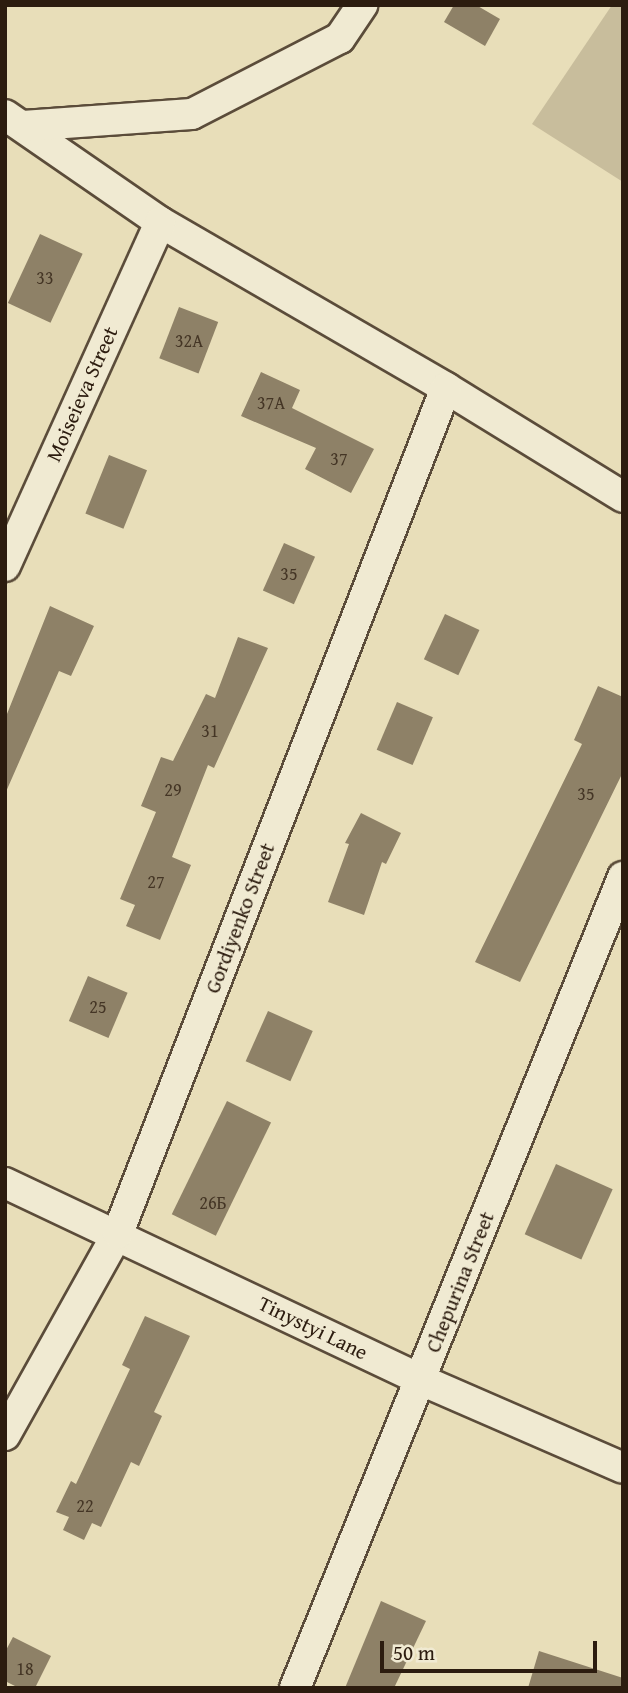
<!DOCTYPE html>
<meta charset="utf-8">
<style>
body{margin:0}
#map{position:relative;width:628px;height:1693px;overflow:hidden;background:#e8deb9;font-family:"Gentium Book Plus",serif}
div>[style]{position:absolute}
.green>*{inset:0;background:#c8bd9c}
.building>*{inset:0;background:#8e8167;transform-origin:0 0}
.roads{filter:drop-shadow(2px 0 #5b4c3a) drop-shadow(-2px 0 #5b4c3a) drop-shadow(0 2px #5b4c3a) drop-shadow(0 -2px #5b4c3a)}
.minor>*{height:30px;margin:-15px;padding:0 15px;transform-origin:15px;border-radius:15px;background:#f0ead2}
span{translate:-50% -50%;white-space:nowrap;text-align:center;line-height:1.15;-webkit-text-stroke:5px #f0ead2;paint-order:stroke}
.number-label{font-size:18px;color:#443525}
.number-label span{-webkit-text-stroke-width:0}
.street-label{font-size:21px;color:#2c1c0f}
.frame{position:absolute;inset:0;border:7px solid #2c1c0f;pointer-events:none}
.scale{position:absolute;left:380px;top:1641px;width:217px;height:32px;box-sizing:border-box;border:4px solid #2c1c0f;border-top:0;padding-left:9px;font-size:21px;line-height:24px;white-space:nowrap;color:#2c1c0f;-webkit-text-stroke:5px #f0ead2;paint-order:stroke}
</style>
<div id="map">
<div class="green">
<i style="clip-path:polygon(612px 5px,623px 5px,623px 182px,532px 124px)"></i>
</div>
<div class="building">
<i style="clip-path:polygon(454px 5px,476px 5px,500px 19px,485px 46px,444px 22px)"></i>
<i style="left:40px;top:234px;width:47px;height:76px;rotate:25deg"></i>
<i style="left:179px;top:307px;width:42px;height:55px;rotate:21deg"></i>
<i style="clip-path:polygon(261px 372px,300px 390px,292px 408px,374px 449px,351px 493px,305px 469px,316px 448px,241px 416px)"></i>
<i style="left:109px;top:455px;width:41px;height:63px;rotate:22deg"></i>
<i style="left:284px;top:543px;width:34px;height:52px;rotate:24deg"></i>
<i style="clip-path:polygon(50px 606px,94px 626px,71px 676px,59px 671px,5px 794px,5px 719px)"></i>
<i style="left:445px;top:614px;width:38px;height:50px;rotate:25deg"></i>
<i style="clip-path:polygon(238px 637px,268px 648px,214px 768px,208px 765px,172px 857px,191px 865px,160px 940px,126px 926px,135px 905px,120px 899px,156px 812px,141px 806px,161px 757px,173px 761px,206px 694px,215px 698px)"></i>
<i style="clip-path:polygon(598px 686px,623px 697px,623px 772px,520px 982px,475px 962px,582px 744px,574px 740px)"></i>
<i style="left:397px;top:702px;width:39px;height:52px;rotate:23deg"></i>
<i style="clip-path:polygon(361px 813px,401px 833px,386px 864px,382px 862px,364px 915px,328px 902px,349px 844px,345px 843px)"></i>
<i style="left:88px;top:976px;width:43px;height:49px;rotate:23deg"></i>
<i style="left:268px;top:1011px;width:49px;height:55px;rotate:24deg"></i>
<i style="left:227px;top:1101px;width:49px;height:126px;rotate:26deg"></i>
<i style="left:556px;top:1164px;width:62px;height:77px;rotate:24deg"></i>
<i style="clip-path:polygon(145px 1316px,190px 1336px,154px 1412px,162px 1416px,139px 1466px,131px 1462px,101px 1527px,92px 1523px,84px 1540px,63px 1530px,69px 1517px,56px 1512px,71px 1481px,76px 1484px,130px 1369px,122px 1365px)"></i>
<i style="clip-path:polygon(381px 1601px,426px 1621px,394px 1688px,345px 1688px)"></i>
<i style="clip-path:polygon(13px 1637px,51px 1656px,35px 1688px,19px 1688px,5px 1681px,5px 1652px)"></i>
<i style="clip-path:polygon(539px 1651px,623px 1678px,623px 1688px,528px 1688px)"></i>
</div>
<div class="roads">
<div class="minor">
<i style="left:5px;top:115px;width:188px;rotate:34.6deg"></i>
<i style="left:160px;top:222px;width:331px;rotate:30.1deg"></i>
<i style="left:446px;top:388px;width:208px;rotate:31.6deg"></i>
<i style="left:23px;top:126px;width:169px;rotate:-4.1deg"></i>
<i style="left:192px;top:114px;width:166px;rotate:-27.2deg"></i>
<i style="left:340px;top:38px;width:40px;rotate:-56deg"></i>
<i style="left:5px;top:566px;width:377px;rotate:-65.7deg"></i>
<i style="left:5px;top:1183px;width:460px;rotate:25.3deg"></i>
<i style="left:421px;top:1380px;width:220px;rotate:23.5deg"></i>
<i style="left:5px;top:1435px;width:231px;rotate:-60.8deg"></i>
<i style="left:118px;top:1233px;width:906px;rotate:-68.79deg"></i>
<i style="left:295px;top:1688px;width:875px;rotate:-67.98deg"></i>
</div>
</div>
<div class="number-label">
<span style="left:45px;top:278px">33</span>
<span style="left:189px;top:341px">32А</span>
<span style="left:271px;top:403px">37А</span>
<span style="left:339px;top:459px">37</span>
<span style="left:289px;top:574px">35</span>
<span style="left:210px;top:731px">31</span>
<span style="left:173px;top:790px">29</span>
<span style="left:586px;top:794px">35</span>
<span style="left:156px;top:882px">27</span>
<span style="left:98px;top:1007px">25</span>
<span style="left:213px;top:1203px">26Б</span>
<span style="left:85px;top:1506px">22</span>
<span style="left:25px;top:1669px">18</span>
</div>
<div class="street-label">
<span style="left:82px;top:394px;rotate:-66deg">Moiseieva Street</span>
<span style="left:240px;top:918px;rotate:-69deg">Gordiyenko Street</span>
<span style="left:460px;top:1282px;rotate:-68deg">Chepurina Street</span>
<span style="left:313px;top:1328px;rotate:26deg">Tinystyi Lane</span>
</div>
<div class="frame"></div>
<div class="scale">50 m</div>
</div>
